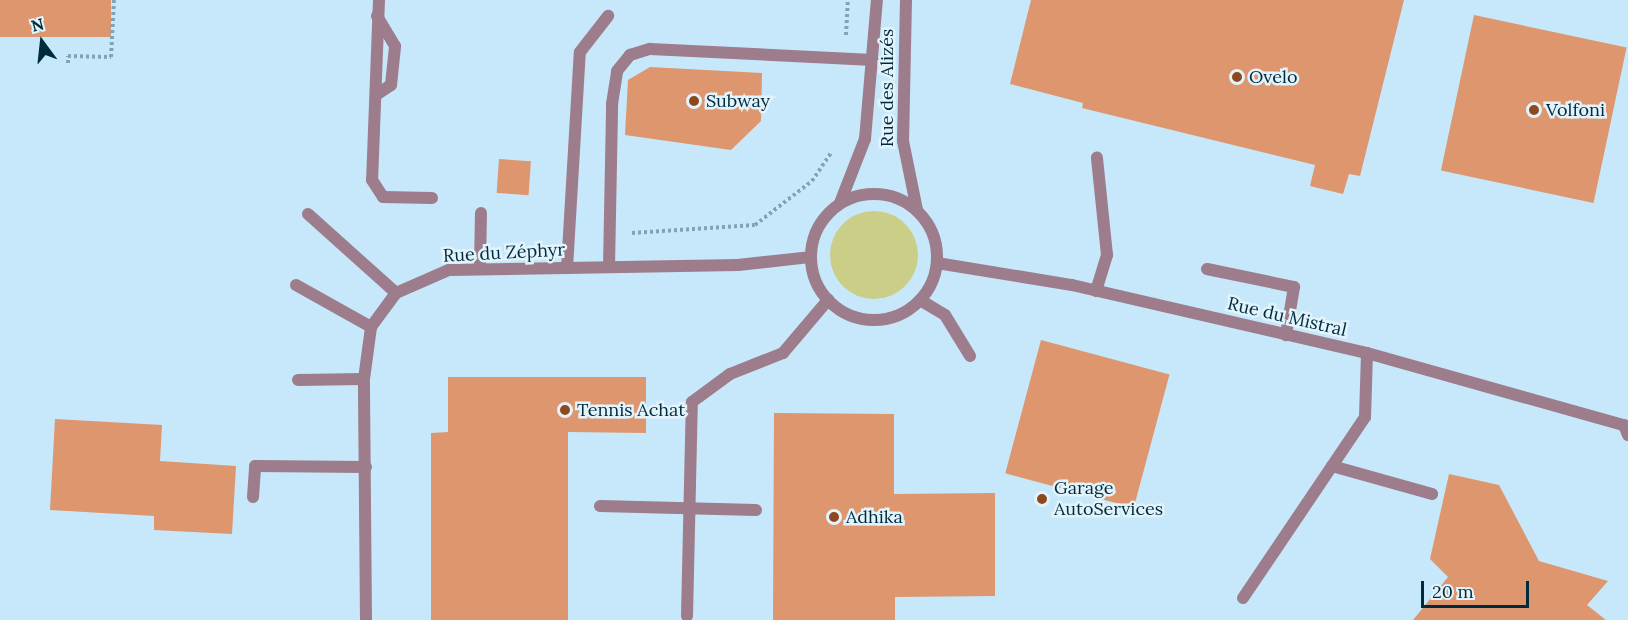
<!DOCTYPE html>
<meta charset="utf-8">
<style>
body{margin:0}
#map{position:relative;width:1628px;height:620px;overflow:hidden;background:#c6e8fa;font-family:Lora,serif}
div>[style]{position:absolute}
.green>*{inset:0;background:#cbce87}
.round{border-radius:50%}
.building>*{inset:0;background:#dd966e;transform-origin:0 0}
.path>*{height:4px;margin-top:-2px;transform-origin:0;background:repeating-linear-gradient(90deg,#7fa4b6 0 3px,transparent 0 6px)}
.service>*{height:12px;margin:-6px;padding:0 6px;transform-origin:6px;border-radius:6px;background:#9d7c8b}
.minor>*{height:12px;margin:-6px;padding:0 6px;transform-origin:6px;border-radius:6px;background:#9d7c8b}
.minor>.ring{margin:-6px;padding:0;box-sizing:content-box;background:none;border:12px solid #9d7c8b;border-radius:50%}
.dots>*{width:16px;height:16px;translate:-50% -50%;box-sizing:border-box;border:3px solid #e2f3fc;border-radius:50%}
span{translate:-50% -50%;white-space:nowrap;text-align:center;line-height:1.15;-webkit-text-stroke:5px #e2f3fc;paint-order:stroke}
.poi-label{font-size:18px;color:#002b3c}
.left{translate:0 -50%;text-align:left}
.street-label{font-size:18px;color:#002b3c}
.north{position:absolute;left:12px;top:12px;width:60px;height:60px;-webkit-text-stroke:4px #e2f3fc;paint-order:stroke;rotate:345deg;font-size:16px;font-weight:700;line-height:24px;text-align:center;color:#002b3c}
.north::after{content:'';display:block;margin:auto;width:21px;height:27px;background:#002b3c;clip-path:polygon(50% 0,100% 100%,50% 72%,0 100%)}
.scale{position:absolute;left:1421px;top:581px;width:108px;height:27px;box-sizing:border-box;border:3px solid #002b3c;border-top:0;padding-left:8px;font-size:18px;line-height:21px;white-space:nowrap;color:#002b3c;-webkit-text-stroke:4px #e2f3fc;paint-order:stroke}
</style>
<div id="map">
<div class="green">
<i class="round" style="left:830px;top:211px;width:88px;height:88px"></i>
</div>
<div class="building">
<i style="left:0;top:0;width:111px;height:37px"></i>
<i style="clip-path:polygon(1031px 0,1404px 0,1360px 176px,1349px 174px,1343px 194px,1310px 186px,1315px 165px,1082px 108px,1083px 103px,1010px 84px)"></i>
<i style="left:1474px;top:15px;width:156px;height:159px;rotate:12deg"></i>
<i style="clip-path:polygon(650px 67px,762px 73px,761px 121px,731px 150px,625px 135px,628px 80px)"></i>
<i style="left:499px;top:159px;width:32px;height:34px;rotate:4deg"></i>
<i style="left:1041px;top:340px;width:133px;height:138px;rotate:15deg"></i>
<i style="clip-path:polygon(448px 377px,646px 377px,646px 433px,568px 432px,568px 620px,431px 620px,431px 433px,448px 432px)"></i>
<i style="clip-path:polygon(774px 413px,894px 414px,894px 494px,995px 493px,995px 596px,895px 597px,895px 620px,773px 620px)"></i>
<i style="clip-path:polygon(55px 419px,162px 425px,160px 461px,236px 466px,232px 534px,154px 530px,154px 516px,50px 510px)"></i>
<i style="clip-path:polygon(1449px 474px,1499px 485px,1539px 561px,1608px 581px,1587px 605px,1606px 620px,1413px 620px,1448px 577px,1430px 559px)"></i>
</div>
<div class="path">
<i style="left:846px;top:35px;width:35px;rotate:-87deg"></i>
<i style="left:68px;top:63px;width:7px;rotate:-90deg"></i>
<i style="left:68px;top:56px;width:43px;rotate:1.3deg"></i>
<i style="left:111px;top:57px;width:57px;rotate:-87deg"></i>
<i style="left:632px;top:233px;width:123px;rotate:-3.7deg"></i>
<i style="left:755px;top:225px;width:72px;rotate:-37.7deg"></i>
<i style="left:812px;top:181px;width:34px;rotate:-56deg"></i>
</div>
<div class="service">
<i style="left:379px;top:0;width:180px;rotate:92.2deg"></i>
<i style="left:372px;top:180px;width:20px;rotate:57deg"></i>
<i style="left:383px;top:197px;width:49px;rotate:1.2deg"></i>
<i style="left:376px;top:95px;width:18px;rotate:-34deg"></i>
<i style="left:391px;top:85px;width:39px;rotate:-84deg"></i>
<i style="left:395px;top:46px;width:35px;rotate:-121deg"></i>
<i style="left:308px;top:214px;width:118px;rotate:41.9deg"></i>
<i style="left:609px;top:267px;width:163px;rotate:-88.9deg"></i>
<i style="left:612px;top:104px;width:33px;rotate:-81deg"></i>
<i style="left:617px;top:71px;width:21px;rotate:-51deg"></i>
<i style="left:630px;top:55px;width:21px;rotate:-17deg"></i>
<i style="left:650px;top:49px;width:223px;rotate:2.8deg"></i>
<i style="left:567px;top:268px;width:216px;rotate:-86.6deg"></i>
<i style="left:580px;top:52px;width:46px;rotate:-52.1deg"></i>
<i style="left:480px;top:269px;width:56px;rotate:-89deg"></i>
<i style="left:1207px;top:269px;width:89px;rotate:11.7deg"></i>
<i style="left:1294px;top:287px;width:49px;rotate:99.5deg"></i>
<i style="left:296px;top:285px;width:86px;rotate:29.2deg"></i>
<i style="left:1096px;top:291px;width:38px;rotate:-73deg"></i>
<i style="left:1107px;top:255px;width:98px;rotate:-95.9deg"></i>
<i style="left:920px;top:300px;width:29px;rotate:31deg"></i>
<i style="left:945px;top:315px;width:48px;rotate:58.6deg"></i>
<i style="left:298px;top:380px;width:66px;rotate:-0.9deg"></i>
<i style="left:1332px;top:466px;width:104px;rotate:15.6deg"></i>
<i style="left:253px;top:497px;width:31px;rotate:-86deg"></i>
<i style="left:255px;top:466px;width:111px;rotate:0.5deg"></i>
<i style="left:600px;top:506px;width:156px;rotate:1.5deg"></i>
<i style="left:1243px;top:598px;width:218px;rotate:-56deg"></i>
<i style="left:1365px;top:417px;width:64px;rotate:-88.2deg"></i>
<i style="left:687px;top:616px;width:214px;rotate:-88.7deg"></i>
<i style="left:692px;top:402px;width:47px;rotate:-36.4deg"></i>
<i style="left:730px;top:374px;width:57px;rotate:-21.6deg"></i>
<i style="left:783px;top:353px;width:70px;rotate:-49.7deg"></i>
</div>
<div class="minor">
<i style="left:906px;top:0;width:141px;rotate:91.2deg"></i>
<i style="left:903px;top:141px;width:70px;rotate:78.5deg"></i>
<i class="ring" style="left:811px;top:194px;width:114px;height:114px"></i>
<i style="left:840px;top:203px;width:69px;rotate:-68.7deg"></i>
<i style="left:865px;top:139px;width:140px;rotate:-85.1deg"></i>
<i style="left:937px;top:263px;width:137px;rotate:9.3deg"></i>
<i style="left:1072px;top:285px;width:303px;rotate:13deg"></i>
<i style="left:1367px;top:353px;width:267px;rotate:15.7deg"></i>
<i style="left:1624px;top:425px;width:11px;rotate:68deg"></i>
<i style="left:366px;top:620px;width:241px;rotate:-90.5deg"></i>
<i style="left:364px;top:379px;width:52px;rotate:-82.3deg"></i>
<i style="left:371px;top:327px;width:42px;rotate:-53.7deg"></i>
<i style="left:396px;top:293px;width:58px;rotate:-23.5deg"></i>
<i style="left:449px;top:270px;width:289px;rotate:-1deg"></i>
<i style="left:738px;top:265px;width:72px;rotate:-6.3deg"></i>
</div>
<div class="dots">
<i style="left:1237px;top:77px;background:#8d491d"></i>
<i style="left:694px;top:101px;background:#8d491d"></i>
<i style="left:1534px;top:110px;background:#8d491d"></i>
<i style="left:565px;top:410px;background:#8d491d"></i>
<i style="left:1042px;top:499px;background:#8d491d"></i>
<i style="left:834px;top:517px;background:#8d491d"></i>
</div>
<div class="poi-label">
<span class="left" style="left:1249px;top:77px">Ovelo</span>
<span class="left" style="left:706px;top:101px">Subway</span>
<span class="left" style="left:1546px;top:110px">Volfoni</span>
<span class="left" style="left:577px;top:410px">Tennis Achat</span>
<span class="left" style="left:1054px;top:499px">Garage<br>AutoServices</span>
<span class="left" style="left:846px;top:517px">Adhika</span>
</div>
<div class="street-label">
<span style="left:887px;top:88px;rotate:-90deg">Rue des Alizés</span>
<span style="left:504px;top:253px;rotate:-3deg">Rue du Zéphyr</span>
<span style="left:1287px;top:317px;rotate:13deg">Rue du Mistral</span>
</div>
<div class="north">N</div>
<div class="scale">20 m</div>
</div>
